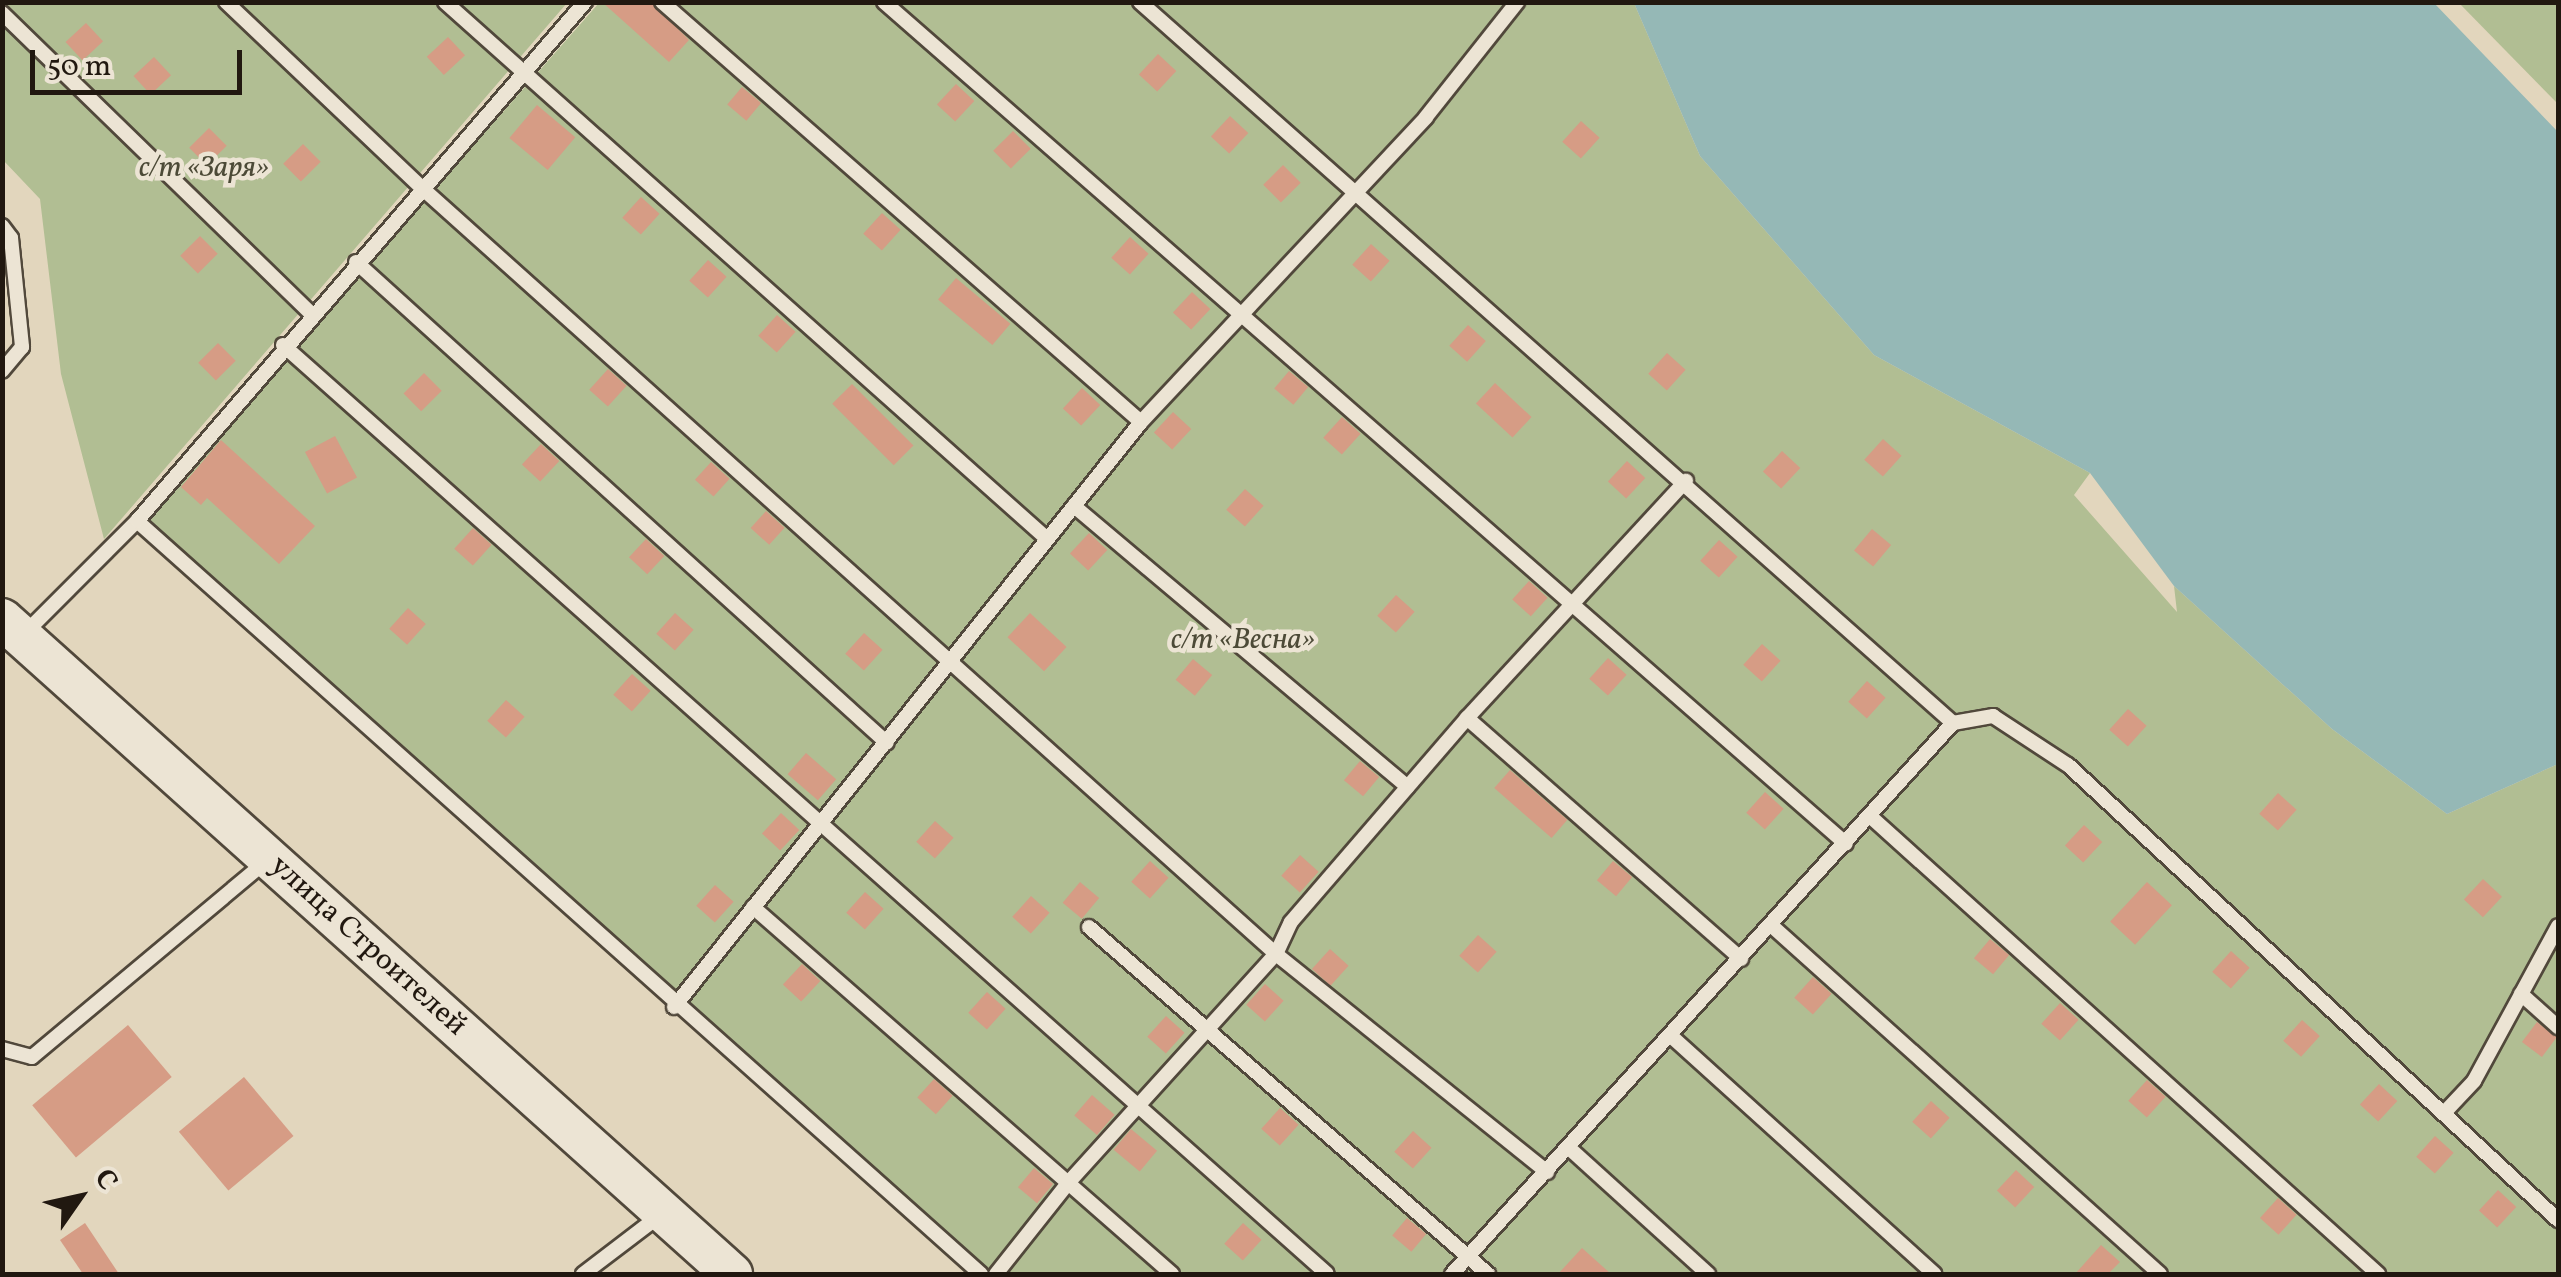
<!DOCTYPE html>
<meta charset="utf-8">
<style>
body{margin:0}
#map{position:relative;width:2561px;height:1277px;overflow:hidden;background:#e2d6bd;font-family:Vollkorn,serif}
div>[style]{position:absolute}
.green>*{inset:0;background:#b1be93}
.water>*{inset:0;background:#95b8b6}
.building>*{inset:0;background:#d69c85;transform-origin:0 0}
.roads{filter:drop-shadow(2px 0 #51483b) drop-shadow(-2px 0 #51483b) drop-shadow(0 2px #51483b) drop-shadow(0 -2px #51483b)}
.service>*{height:14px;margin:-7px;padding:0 7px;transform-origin:7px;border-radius:7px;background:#ece4d4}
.secondary>*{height:40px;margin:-20px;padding:0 20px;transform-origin:20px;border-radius:20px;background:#ece4d4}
span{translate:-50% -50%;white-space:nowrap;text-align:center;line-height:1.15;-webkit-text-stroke:9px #ece4d4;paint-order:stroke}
.park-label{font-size:30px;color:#4c4a37;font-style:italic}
.street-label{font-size:30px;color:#211810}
.frame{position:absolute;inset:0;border:5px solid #211810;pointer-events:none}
.north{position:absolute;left:30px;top:1147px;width:100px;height:100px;-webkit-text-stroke:8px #ece4d4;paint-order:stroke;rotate:56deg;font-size:28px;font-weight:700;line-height:40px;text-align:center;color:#211810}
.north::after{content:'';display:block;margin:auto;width:35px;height:45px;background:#211810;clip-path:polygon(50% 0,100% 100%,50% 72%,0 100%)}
.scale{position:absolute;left:30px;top:50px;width:212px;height:45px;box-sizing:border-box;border:5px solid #211810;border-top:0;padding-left:12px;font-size:30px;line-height:35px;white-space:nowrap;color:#211810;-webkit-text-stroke:8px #ece4d4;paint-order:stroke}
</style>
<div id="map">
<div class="green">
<i style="clip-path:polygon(2px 3px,567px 3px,104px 539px,61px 374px,40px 199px,3px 160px)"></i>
<i style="clip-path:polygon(599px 3px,1634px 3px,1700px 156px,1874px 355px,2090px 473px,2074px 495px,2177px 612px,2174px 586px,2332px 729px,2447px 814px,2558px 764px,2558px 1274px,994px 1274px,143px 521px)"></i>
<i style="clip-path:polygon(2459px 3px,2558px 3px,2558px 104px)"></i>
</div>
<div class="water">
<i style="clip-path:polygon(1634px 3px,2434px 3px,2558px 132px,2558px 764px,2447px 814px,2332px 729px,2174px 586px,2090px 473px,1874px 355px,1700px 156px)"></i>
</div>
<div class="building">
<i style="clip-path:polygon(602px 2px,652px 2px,689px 40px,669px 62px)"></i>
<i style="left:86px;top:23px;width:25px;height:28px;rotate:47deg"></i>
<i style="left:448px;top:37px;width:25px;height:29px;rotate:47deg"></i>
<i style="left:1158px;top:54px;width:25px;height:28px;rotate:43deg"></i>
<i style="left:154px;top:57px;width:25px;height:28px;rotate:47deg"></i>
<i style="left:956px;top:84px;width:25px;height:28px;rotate:43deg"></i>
<i style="left:742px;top:87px;width:25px;height:23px;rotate:40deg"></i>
<i style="left:537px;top:105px;width:50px;height:43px;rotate:40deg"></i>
<i style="left:1230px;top:116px;width:25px;height:28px;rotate:43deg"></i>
<i style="left:1581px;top:121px;width:25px;height:28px;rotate:42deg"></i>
<i style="left:209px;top:128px;width:25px;height:28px;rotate:45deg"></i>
<i style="left:1013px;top:131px;width:25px;height:28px;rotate:45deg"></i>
<i style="left:303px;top:144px;width:25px;height:28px;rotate:45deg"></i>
<i style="left:1283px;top:165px;width:25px;height:28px;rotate:45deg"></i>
<i style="left:641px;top:197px;width:25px;height:28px;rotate:42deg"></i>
<i style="left:882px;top:213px;width:25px;height:28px;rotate:42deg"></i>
<i style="left:200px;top:236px;width:25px;height:28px;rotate:45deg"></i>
<i style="left:1130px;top:237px;width:25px;height:28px;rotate:42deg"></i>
<i style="left:1371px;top:244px;width:25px;height:28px;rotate:42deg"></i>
<i style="left:708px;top:260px;width:25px;height:28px;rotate:42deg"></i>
<i style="left:956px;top:278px;width:71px;height:28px;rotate:40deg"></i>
<i style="left:1192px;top:292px;width:25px;height:28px;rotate:43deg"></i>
<i style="left:777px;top:315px;width:25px;height:28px;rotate:42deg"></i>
<i style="left:1468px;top:325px;width:24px;height:28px;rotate:42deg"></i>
<i style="left:218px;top:343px;width:25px;height:28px;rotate:45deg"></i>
<i style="left:1667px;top:353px;width:25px;height:28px;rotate:42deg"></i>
<i style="left:608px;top:369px;width:25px;height:28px;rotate:42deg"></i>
<i style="left:1289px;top:371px;width:25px;height:23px;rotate:40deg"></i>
<i style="left:424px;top:373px;width:25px;height:29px;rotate:45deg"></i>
<i style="left:1495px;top:383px;width:50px;height:28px;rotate:43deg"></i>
<i style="left:852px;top:384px;width:87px;height:28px;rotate:45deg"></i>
<i style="left:1082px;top:388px;width:25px;height:28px;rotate:43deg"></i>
<i style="left:1173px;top:412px;width:25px;height:28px;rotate:43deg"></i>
<i style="left:1342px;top:417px;width:25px;height:28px;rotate:42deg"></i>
<i style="left:335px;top:436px;width:47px;height:34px;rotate:62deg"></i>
<i style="left:1883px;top:439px;width:25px;height:28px;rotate:42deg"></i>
<i style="clip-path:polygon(221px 440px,315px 526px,279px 564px,207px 498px,201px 505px,181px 487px)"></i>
<i style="left:541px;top:444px;width:25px;height:28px;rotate:43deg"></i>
<i style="left:1782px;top:451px;width:25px;height:28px;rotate:43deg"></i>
<i style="left:1627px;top:461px;width:25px;height:28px;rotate:43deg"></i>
<i style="left:711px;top:462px;width:25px;height:24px;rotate:42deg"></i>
<i style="left:1245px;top:489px;width:25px;height:28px;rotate:42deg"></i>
<i style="left:766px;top:511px;width:25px;height:23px;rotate:42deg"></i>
<i style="left:473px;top:528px;width:25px;height:28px;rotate:42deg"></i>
<i style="left:1872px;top:529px;width:25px;height:28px;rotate:40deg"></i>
<i style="left:1089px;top:533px;width:25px;height:28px;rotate:43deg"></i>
<i style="left:646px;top:539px;width:25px;height:25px;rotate:43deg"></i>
<i style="left:1719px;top:540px;width:25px;height:28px;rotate:42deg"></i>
<i style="left:1529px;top:581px;width:25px;height:25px;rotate:42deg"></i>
<i style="left:1396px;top:595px;width:25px;height:28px;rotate:42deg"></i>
<i style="left:408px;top:608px;width:24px;height:28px;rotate:42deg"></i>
<i style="left:675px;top:613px;width:25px;height:28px;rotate:42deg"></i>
<i style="left:1030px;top:613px;width:50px;height:33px;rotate:43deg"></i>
<i style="left:864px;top:633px;width:25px;height:28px;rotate:42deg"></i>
<i style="left:1762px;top:644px;width:25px;height:28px;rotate:42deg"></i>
<i style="left:1608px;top:658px;width:25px;height:28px;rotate:42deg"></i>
<i style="left:1193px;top:659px;width:25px;height:27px;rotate:40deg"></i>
<i style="left:632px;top:674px;width:25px;height:28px;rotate:42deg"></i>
<i style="left:1867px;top:681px;width:25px;height:28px;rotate:42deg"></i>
<i style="left:506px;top:700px;width:25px;height:28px;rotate:42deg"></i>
<i style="left:2128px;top:709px;width:25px;height:28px;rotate:42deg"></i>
<i style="left:806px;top:753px;width:40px;height:28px;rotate:41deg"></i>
<i style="left:1360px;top:761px;width:25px;height:25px;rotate:40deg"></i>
<i style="left:1510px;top:770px;width:76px;height:24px;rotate:41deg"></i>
<i style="left:1765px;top:792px;width:25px;height:28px;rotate:42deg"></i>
<i style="left:2278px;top:793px;width:25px;height:28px;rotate:42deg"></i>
<i style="left:781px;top:813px;width:25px;height:28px;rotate:43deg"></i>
<i style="left:935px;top:821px;width:25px;height:28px;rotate:42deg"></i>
<i style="left:2084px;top:825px;width:25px;height:28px;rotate:43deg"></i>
<i style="left:1300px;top:855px;width:25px;height:28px;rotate:42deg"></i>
<i style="left:1150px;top:861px;width:25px;height:28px;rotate:42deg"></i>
<i style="left:1613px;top:861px;width:25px;height:25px;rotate:40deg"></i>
<i style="left:2483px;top:879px;width:26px;height:28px;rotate:43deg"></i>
<i style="left:1080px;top:882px;width:25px;height:27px;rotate:40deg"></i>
<i style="left:2147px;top:882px;width:34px;height:54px;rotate:43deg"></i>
<i style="left:715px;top:885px;width:25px;height:28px;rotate:42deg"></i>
<i style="left:865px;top:892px;width:25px;height:28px;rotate:42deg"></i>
<i style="left:1031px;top:896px;width:25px;height:28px;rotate:42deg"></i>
<i style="left:1478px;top:935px;width:25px;height:28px;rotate:42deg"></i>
<i style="left:1990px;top:939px;width:25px;height:25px;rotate:40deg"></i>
<i style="left:1330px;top:949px;width:25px;height:27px;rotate:42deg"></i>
<i style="left:2231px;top:951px;width:25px;height:28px;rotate:42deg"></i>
<i style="left:802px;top:964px;width:25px;height:28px;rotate:43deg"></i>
<i style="left:1813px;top:977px;width:25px;height:28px;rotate:42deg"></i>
<i style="left:1265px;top:984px;width:25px;height:28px;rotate:42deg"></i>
<i style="left:987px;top:992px;width:25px;height:28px;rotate:42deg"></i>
<i style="left:2060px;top:1003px;width:25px;height:28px;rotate:42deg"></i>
<i style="left:1166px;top:1016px;width:25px;height:28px;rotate:42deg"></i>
<i style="left:2302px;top:1020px;width:24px;height:28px;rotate:42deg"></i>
<i style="left:2537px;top:1022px;width:25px;height:25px;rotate:37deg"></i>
<i style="left:128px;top:1025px;width:68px;height:125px;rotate:50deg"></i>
<i style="left:244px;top:1077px;width:77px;height:85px;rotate:50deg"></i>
<i style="left:934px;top:1079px;width:25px;height:25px;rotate:42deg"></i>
<i style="left:2147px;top:1080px;width:25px;height:28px;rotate:42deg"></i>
<i style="left:2379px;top:1084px;width:25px;height:28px;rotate:43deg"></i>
<i style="left:1092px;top:1095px;width:30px;height:27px;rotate:41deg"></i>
<i style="left:1931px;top:1101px;width:25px;height:28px;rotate:42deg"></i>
<i style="left:1280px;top:1108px;width:25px;height:28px;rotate:42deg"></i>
<i style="left:1131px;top:1129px;width:34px;height:27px;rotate:40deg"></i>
<i style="left:1413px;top:1131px;width:25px;height:28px;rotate:42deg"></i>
<i style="left:2435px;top:1136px;width:25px;height:28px;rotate:42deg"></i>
<i style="left:1034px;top:1168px;width:25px;height:25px;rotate:40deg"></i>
<i style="left:2016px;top:1170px;width:25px;height:28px;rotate:43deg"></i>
<i style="left:2498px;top:1190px;width:25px;height:28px;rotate:43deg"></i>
<i style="left:2278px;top:1198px;width:25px;height:27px;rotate:42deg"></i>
<i style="left:1407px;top:1218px;width:25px;height:23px;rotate:40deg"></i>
<i style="clip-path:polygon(85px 1223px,119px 1274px,83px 1274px,60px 1240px)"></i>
<i style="left:1243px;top:1223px;width:25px;height:28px;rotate:42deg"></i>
<i style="clip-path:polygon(2101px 1245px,2120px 1262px,2108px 1274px,2075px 1274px)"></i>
<i style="clip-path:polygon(1582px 1248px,1611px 1274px,1558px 1274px)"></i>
</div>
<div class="roads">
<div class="service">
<i style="left:226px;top:2px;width:270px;rotate:43.5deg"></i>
<i style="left:422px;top:188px;width:1147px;rotate:41.89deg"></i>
<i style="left:1276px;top:954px;width:348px;rotate:38.8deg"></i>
<i style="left:445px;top:2px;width:805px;rotate:41.73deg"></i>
<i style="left:662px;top:2px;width:637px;rotate:41.25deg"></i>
<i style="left:884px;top:2px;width:1278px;rotate:41.19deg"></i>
<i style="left:1140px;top:2px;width:1087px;rotate:41.57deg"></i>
<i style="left:2px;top:13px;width:431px;rotate:44.2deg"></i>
<i style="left:2px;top:226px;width:15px;rotate:53deg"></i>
<i style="left:11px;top:238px;width:110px;rotate:84.2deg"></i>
<i style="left:22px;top:347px;width:31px;rotate:130deg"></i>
<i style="left:356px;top:262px;width:716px;rotate:42.17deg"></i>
<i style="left:283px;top:345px;width:1397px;rotate:41.66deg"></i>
<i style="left:1074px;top:506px;width:436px;rotate:40.1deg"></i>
<i style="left:137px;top:521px;width:1131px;rotate:41.74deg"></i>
<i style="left:24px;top:634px;width:160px;rotate:-45deg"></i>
<i style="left:137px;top:521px;width:686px;rotate:-49.2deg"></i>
<i style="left:1467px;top:718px;width:365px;rotate:41.3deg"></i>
<i style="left:1871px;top:817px;width:683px;rotate:42.03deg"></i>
<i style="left:753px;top:907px;width:557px;rotate:41.21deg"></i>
<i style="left:1772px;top:926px;width:521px;rotate:41.89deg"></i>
<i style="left:1089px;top:927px;width:529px;rotate:41.01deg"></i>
<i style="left:2521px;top:994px;width:50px;rotate:41.7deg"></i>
<i style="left:674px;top:1007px;width:749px;rotate:-51.4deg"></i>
<i style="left:1141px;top:422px;width:417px;rotate:-46.9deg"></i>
<i style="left:1426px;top:117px;width:147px;rotate:-51.6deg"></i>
<i style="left:1671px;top:1036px;width:355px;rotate:42.1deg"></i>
<i style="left:2px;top:1049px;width:31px;rotate:15deg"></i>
<i style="left:32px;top:1057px;width:304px;rotate:-39.9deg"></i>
<i style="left:2444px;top:1113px;width:44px;rotate:-46.8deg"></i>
<i style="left:2474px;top:1081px;width:176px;rotate:-61.5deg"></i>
<i style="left:1569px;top:1148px;width:188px;rotate:42.2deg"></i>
<i style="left:583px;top:1274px;width:96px;rotate:-37.3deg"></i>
<i style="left:996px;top:1274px;width:116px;rotate:-51.6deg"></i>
<i style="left:1068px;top:1183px;width:309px;rotate:-47.8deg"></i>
<i style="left:1276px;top:954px;width:35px;rotate:-65deg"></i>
<i style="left:1291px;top:922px;width:269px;rotate:-49.2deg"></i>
<i style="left:1467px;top:718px;width:323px;rotate:-47.3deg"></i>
<i style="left:1452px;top:1274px;width:745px;rotate:-47.72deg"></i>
<i style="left:1953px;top:723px;width:41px;rotate:-9.9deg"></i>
<i style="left:1993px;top:716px;width:90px;rotate:33.2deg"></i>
<i style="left:2068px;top:765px;width:669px;rotate:42.88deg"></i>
</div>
<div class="secondary">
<i style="left:2px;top:619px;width:981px;rotate:41.9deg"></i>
</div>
</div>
<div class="park-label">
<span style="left:204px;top:168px">с/т «Заря»</span>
<span style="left:1243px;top:640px">с/т «Весна»</span>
</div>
<div class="street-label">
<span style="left:368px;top:946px;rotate:42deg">улица Строителей</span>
</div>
<div class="frame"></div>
<div class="north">С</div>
<div class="scale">50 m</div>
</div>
